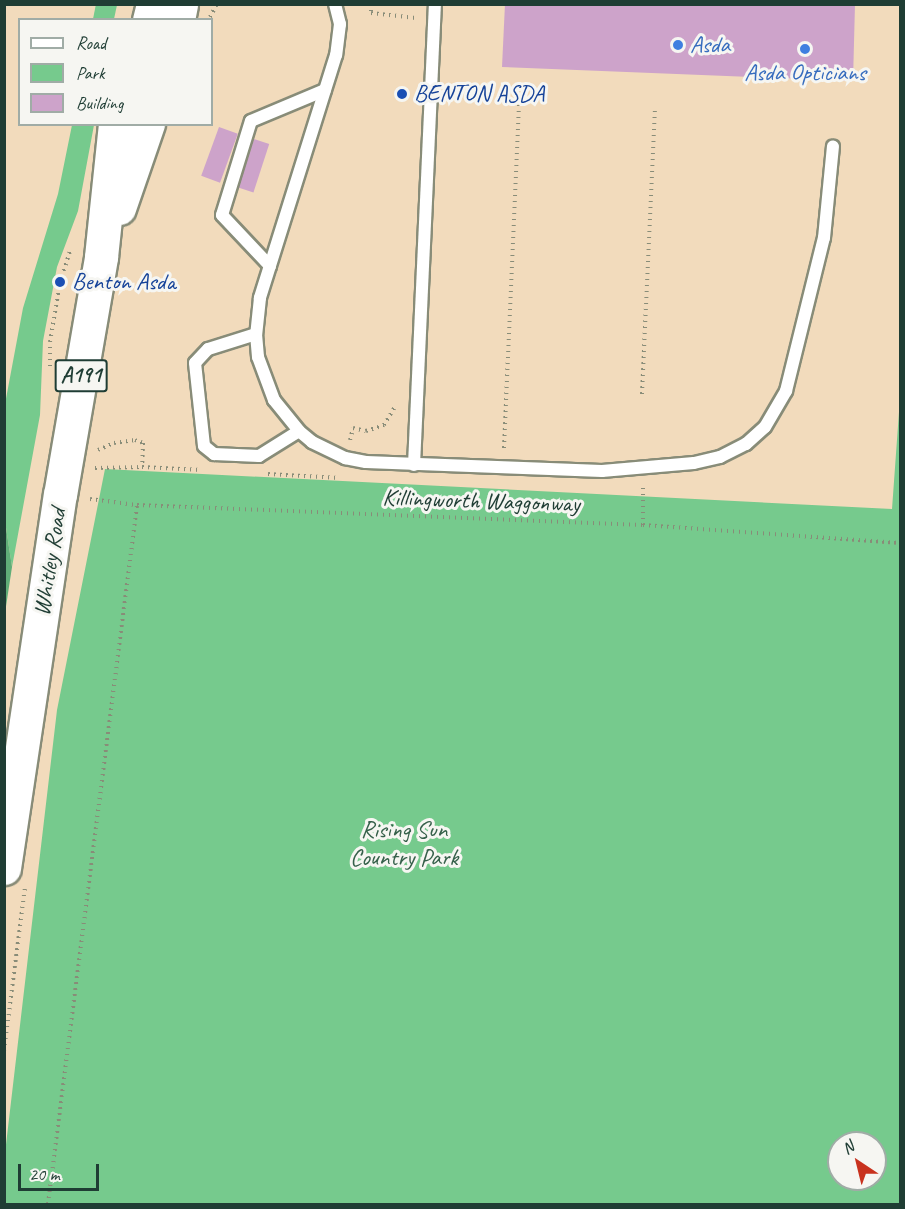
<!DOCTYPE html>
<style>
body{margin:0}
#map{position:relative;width:905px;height:1209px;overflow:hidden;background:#f2dbbc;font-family:Caveat,sans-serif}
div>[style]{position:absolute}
.green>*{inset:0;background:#76ca8d}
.forest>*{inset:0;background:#60ae78}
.building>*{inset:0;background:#cda3ca;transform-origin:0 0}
.path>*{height:4px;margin-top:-2px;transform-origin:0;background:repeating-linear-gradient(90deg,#888c78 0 1.5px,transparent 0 6px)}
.roads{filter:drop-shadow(2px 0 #888c78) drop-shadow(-2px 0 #888c78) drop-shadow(0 2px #888c78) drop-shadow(0 -2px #888c78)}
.service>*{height:12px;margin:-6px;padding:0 6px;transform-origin:6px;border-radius:6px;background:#fff}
.primary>*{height:33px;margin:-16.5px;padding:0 16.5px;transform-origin:16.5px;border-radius:16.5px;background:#fff}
.dots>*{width:16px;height:16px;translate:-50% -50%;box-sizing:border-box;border:3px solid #f6f6f2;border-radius:50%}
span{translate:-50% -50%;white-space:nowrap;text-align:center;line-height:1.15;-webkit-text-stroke:6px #f6f6f2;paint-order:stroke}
.shield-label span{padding:2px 4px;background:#f6f6f2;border:2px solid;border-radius:4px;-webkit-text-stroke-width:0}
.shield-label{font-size:22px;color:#1f3d34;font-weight:700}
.shop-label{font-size:24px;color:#366cbe}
.left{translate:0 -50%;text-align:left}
.transit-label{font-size:24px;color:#164399}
.street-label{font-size:24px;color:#1f3d34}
.park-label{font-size:24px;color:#35604a}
.frame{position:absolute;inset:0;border:6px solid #1f3d34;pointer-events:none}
.legend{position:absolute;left:18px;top:18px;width:195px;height:108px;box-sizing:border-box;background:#f6f6f2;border:2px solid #a0aca6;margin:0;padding:8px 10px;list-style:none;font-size:18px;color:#1f3d34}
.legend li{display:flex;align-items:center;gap:12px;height:30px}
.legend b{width:30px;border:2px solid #a0aca6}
.north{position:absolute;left:827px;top:1131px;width:60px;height:60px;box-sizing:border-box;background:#f6f6f2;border:2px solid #a0aca6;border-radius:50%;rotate:325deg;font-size:16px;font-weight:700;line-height:24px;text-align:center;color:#1f3d34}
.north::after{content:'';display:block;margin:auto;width:21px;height:27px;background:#c8321e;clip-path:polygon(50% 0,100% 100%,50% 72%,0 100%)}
.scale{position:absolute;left:18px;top:1164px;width:81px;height:27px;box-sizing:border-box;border:3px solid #1f3d34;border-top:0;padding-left:8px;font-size:18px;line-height:21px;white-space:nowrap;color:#1f3d34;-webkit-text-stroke:4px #f6f6f2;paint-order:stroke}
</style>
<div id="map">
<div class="green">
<i style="clip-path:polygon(96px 4px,117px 5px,114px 19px,93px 19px)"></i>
<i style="clip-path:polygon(72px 125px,94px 125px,78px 211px,57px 267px,43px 341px,40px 415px,12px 567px,5px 521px,5px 404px,23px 308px,58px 194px)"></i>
<i style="clip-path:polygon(evenodd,900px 398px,900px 1204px,5px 1204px,5px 1153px,57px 710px,105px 469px,892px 509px,900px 398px,839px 1143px,875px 1143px,875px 1179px,839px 1179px,839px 1143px)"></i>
</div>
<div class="forest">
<i style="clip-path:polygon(5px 521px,12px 567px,5px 613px)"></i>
</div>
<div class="building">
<i style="clip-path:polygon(505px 4px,855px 4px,853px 81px,502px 67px)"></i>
<i style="left:219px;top:127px;width:20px;height:52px;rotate:20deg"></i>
<i style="left:254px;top:139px;width:16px;height:51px;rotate:18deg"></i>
</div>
<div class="path">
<i style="left:371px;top:4px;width:9px;rotate:90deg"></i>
<i style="left:371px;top:13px;width:45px;rotate:6.3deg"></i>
<i style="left:210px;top:17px;width:15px;rotate:-62deg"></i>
<i style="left:50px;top:366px;width:24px;rotate:-90deg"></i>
<i style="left:50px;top:342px;width:61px;rotate:-80.5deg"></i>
<i style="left:60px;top:282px;width:33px;rotate:-72deg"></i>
<i style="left:642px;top:394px;width:284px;rotate:-87.4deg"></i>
<i style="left:350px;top:440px;width:12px;rotate:-76deg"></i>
<i style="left:353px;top:428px;width:13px;rotate:13deg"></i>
<i style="left:366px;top:431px;width:19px;rotate:-18deg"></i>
<i style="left:384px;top:425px;width:23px;rotate:-59deg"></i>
<i style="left:504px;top:448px;width:344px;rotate:-87.5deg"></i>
<i style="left:98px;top:450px;width:17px;rotate:-24deg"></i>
<i style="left:114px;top:443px;width:21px;rotate:-8deg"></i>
<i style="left:135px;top:440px;width:9px;rotate:21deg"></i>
<i style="left:143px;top:443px;width:24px;rotate:92deg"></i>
<i style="left:142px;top:467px;width:59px;rotate:2.9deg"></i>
<i style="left:95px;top:468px;width:47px;rotate:-1.2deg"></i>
<i style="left:268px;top:474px;width:71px;rotate:3.2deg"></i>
<i style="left:90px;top:499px;width:47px;rotate:7.3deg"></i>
<i style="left:137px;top:505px;width:506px;rotate:2.26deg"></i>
<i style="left:643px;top:525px;width:258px;rotate:4deg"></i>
<i style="left:643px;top:525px;width:38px;rotate:-90deg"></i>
<i style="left:4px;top:1051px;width:164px;rotate:-82.7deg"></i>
<i style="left:48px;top:1204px;width:705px;rotate:-82.74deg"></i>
</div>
<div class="roads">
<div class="service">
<i style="left:335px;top:4px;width:21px;rotate:76deg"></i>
<i style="left:340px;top:24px;width:31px;rotate:97deg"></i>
<i style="left:336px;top:55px;width:255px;rotate:107.4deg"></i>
<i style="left:260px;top:298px;width:36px;rotate:96deg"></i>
<i style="left:256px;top:334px;width:23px;rotate:85deg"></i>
<i style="left:258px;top:357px;width:46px;rotate:69.6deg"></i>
<i style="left:274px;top:400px;width:40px;rotate:51deg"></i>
<i style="left:299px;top:431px;width:17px;rotate:40deg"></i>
<i style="left:312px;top:442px;width:37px;rotate:26deg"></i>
<i style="left:345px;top:458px;width:21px;rotate:11deg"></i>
<i style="left:366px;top:462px;width:236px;rotate:2.2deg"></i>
<i style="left:602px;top:471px;width:92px;rotate:-5deg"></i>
<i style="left:694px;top:463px;width:27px;rotate:-13deg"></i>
<i style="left:720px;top:457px;width:29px;rotate:-27deg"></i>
<i style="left:746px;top:444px;width:25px;rotate:-42deg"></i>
<i style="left:765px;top:427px;width:42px;rotate:-59.7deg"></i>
<i style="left:786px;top:391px;width:158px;rotate:-76.1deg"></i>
<i style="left:824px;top:238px;width:92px;rotate:-84.4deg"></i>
<i style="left:270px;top:266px;width:70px;rotate:-133.3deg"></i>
<i style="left:222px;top:215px;width:98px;rotate:-72.9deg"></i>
<i style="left:251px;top:121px;width:80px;rotate:-22.7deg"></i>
<i style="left:256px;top:334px;width:50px;rotate:162.6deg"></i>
<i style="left:208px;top:349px;width:19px;rotate:133deg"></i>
<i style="left:195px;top:363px;width:83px;rotate:83.8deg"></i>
<i style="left:204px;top:446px;width:13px;rotate:39deg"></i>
<i style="left:214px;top:454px;width:45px;rotate:2.5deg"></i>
<i style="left:259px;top:456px;width:47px;rotate:-32deg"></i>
<i style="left:414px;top:465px;width:461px;rotate:-87.4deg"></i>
</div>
<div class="primary">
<i style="left:149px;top:20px;width:16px;rotate:-76deg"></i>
<i style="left:178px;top:20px;width:16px;rotate:-79deg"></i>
<i style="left:119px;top:208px;width:89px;rotate:-71deg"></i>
<i style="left:4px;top:868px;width:377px;rotate:-81.5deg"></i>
<i style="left:60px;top:495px;width:242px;rotate:-80.2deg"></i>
<i style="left:101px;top:257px;width:134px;rotate:-84deg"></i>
</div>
</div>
<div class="dots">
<i style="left:678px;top:45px;background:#3f7fe0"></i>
<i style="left:805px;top:49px;background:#3f7fe0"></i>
<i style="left:402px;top:94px;background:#1a4fb4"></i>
<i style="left:60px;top:282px;background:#1a4fb4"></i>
</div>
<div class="shield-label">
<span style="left:81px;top:376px">A191</span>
</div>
<div class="shop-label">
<span class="left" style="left:690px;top:45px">Asda</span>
<span style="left:805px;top:73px">Asda Opticians</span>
</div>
<div class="transit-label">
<span class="left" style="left:414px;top:94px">BENTON ASDA</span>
<span class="left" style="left:72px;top:282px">Benton Asda</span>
</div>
<div class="street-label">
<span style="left:481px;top:501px;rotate:2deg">Killingworth Waggonway</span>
<span style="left:50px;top:562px;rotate:-81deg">Whitley Road</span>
</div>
<div class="park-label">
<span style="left:404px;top:844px">Rising Sun<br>Country Park</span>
</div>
<div class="frame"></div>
<ul class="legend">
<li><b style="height:8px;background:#fff"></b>Road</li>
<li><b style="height:16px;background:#76ca8d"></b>Park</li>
<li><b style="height:16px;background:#cda3ca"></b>Building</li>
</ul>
<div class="north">N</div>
<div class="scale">20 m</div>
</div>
